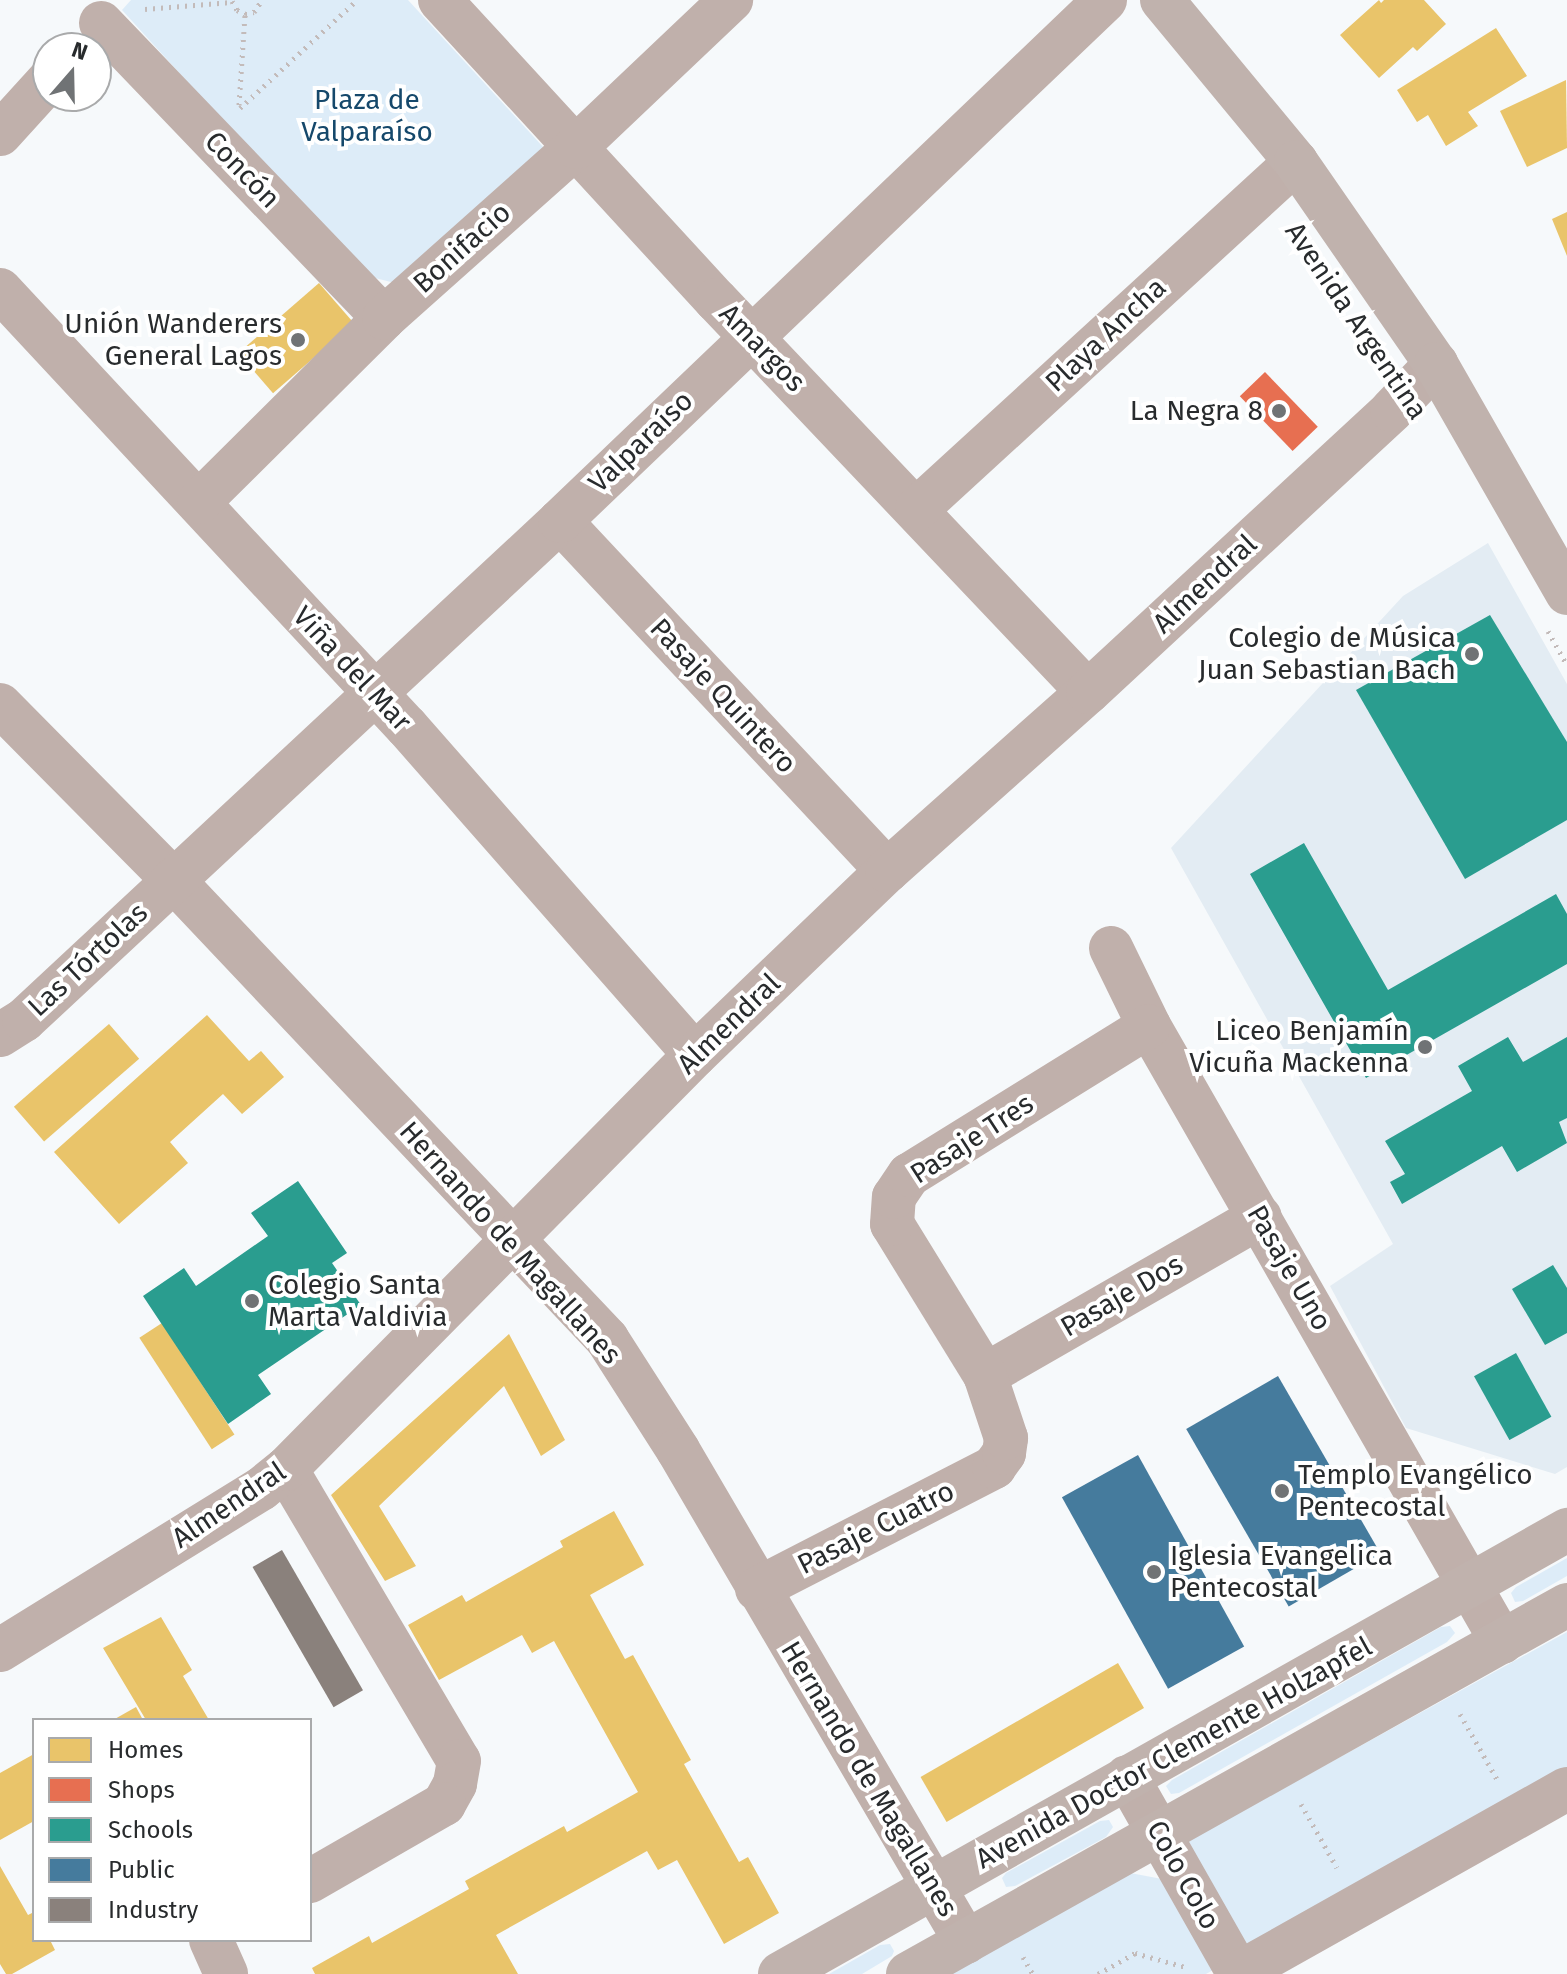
<!DOCTYPE html>
<meta charset="utf-8">
<style>
body{margin:0}
#map{position:relative;width:1567px;height:1974px;overflow:hidden;background:#f6f9fb;font-family:"Fira Sans",sans-serif}
div>[style]{position:absolute}
.built>*{inset:0;background:#e3ecf3}
.green>*{inset:0;background:#ddecf8}
.homes>*{inset:0;background:#e9c46a;transform-origin:0 0}
.shops>*{inset:0;background:#e76f51;transform-origin:0 0}
.schools>*{inset:0;background:#2a9d8f;transform-origin:0 0}
.public>*{inset:0;background:#457b9d;transform-origin:0 0}
.industry>*{inset:0;background:#8a817c;transform-origin:0 0}
.path>*{height:5px;margin-top:-2.5px;transform-origin:0;background:repeating-linear-gradient(90deg,#c3bbba 0 2px,transparent 0 8px)}
.minor>*{height:44px;margin:-22px;padding:0 22px;transform-origin:22px;border-radius:22px;background:#c0b0ab}
.major>*{height:44px;margin:-22px;padding:0 22px;transform-origin:22px;border-radius:22px;background:#c0b2ad}
.dots>*{width:22px;height:22px;translate:-50% -50%;box-sizing:border-box;border:4px solid #fff;border-radius:50%}
span{translate:-50% -50%;white-space:nowrap;text-align:center;line-height:1.15;-webkit-text-stroke:8px #fff;paint-order:stroke}
.park-label{font-size:28px;color:#15486b}
.street-label{font-size:28px;color:#282b2d}
.poi-label{font-size:28px;color:#282b2d}
.right{translate:-100% -50%;text-align:right}
.left{translate:0 -50%;text-align:left}
.legend{position:absolute;left:32px;top:1718px;width:280px;height:224px;box-sizing:border-box;background:#fff;border:2px solid #a9aaab;margin:0;padding:10px 14px;list-style:none;font-size:24px;color:#282b2d}
.legend li{display:flex;align-items:center;gap:16px;height:40px}
.legend b{width:40px;border:2px solid #a9aaab}
.north{position:absolute;left:32px;top:32px;width:80px;height:80px;box-sizing:border-box;background:#fff;border:2px solid #a9aaab;border-radius:50%;rotate:20deg;font-size:22px;font-weight:700;line-height:32px;text-align:center;color:#282b2d}
.north::after{content:'';display:block;margin:auto;width:28px;height:36px;background:#707375;clip-path:polygon(50% 0,100% 100%,50% 72%,0 100%)}
</style>
<div id="map">
<div class="built">
<i style="clip-path:polygon(1488px 543px,1567px 684px,1567px 1467px,1555px 1474px,1406px 1428px,1330px 1286px,1393px 1244px,1171px 848px,1403px 596px)"></i>
</div>
<div class="green">
<i style="clip-path:polygon(131px 0,408px 0,544px 148px,399px 284px,363px 275px,122px 10px)"></i>
<i style="clip-path:polygon(1567px 1558px,1567px 1576px,1523px 1601px,1515px 1602px,1511px 1593px,1516px 1587px)"></i>
<i style="clip-path:polygon(1450px 1626px,1455px 1633px,1447px 1642px,1179px 1793px,1171px 1794px,1166px 1786px,1172px 1780px,1441px 1627px)"></i>
<i style="clip-path:polygon(1567px 1632px,1567px 1774px,1242px 1960px,1177px 1847px)"></i>
<i style="clip-path:polygon(1109px 1820px,1113px 1827px,1106px 1837px,1015px 1886px,1006px 1887px,1002px 1878px,1006px 1873px,1100px 1821px)"></i>
<i style="clip-path:polygon(1125px 1872px,1162px 1879px,1213px 1970px,1206px 1974px,947px 1974px)"></i>
<i style="clip-path:polygon(890px 1944px,894px 1951px,892px 1956px,862px 1974px,829px 1974px,880px 1945px)"></i>
</div>
<div class="homes">
<i style="clip-path:polygon(1379px 0,1381px 3px,1384px 0,1424px 0,1446px 24px,1417px 51px,1413px 47px,1379px 78px,1340px 35px)"></i>
<i style="clip-path:polygon(1496px 28px,1527px 76px,1468px 112px,1478px 126px,1446px 146px,1428px 115px,1417px 122px,1397px 90px)"></i>
<i style="clip-path:polygon(1566px 80px,1567px 148px,1527px 167px,1500px 111px)"></i>
<i style="clip-path:polygon(1567px 212px,1567px 256px,1552px 219px)"></i>
<i style="left:319px;top:283px;width:53px;height:107px;rotate:49deg"></i>
<i style="clip-path:polygon(207px 1015px,249px 1061px,261px 1051px,284px 1077px,242px 1114px,223px 1094px,170px 1142px,188px 1163px,119px 1224px,54px 1152px)"></i>
<i style="left:109px;top:1024px;width:46px;height:126px;rotate:49deg"></i>
<i style="left:162px;top:1323px;width:133px;height:27px;rotate:57deg"></i>
<i style="clip-path:polygon(509px 1334px,565px 1440px,541px 1456px,504px 1386px,379px 1506px,416px 1566px,385px 1581px,331px 1495px)"></i>
<i style="clip-path:polygon(614px 1511px,644px 1565px,590px 1595px,625px 1659px,633px 1655px,691px 1760px,684px 1764px,739px 1862px,748px 1857px,779px 1913px,724px 1944px,677px 1860px,658px 1870px,647px 1851px,496px 1935px,518px 1974px,315px 1974px,312px 1968px,369px 1936px,372px 1943px,469px 1889px,465px 1881px,564px 1826px,567px 1832px,638px 1792px,554px 1641px,532px 1653px,522px 1635px,439px 1680px,408px 1625px,462px 1595px,466px 1602px,563px 1547px,560px 1541px)"></i>
<i style="clip-path:polygon(161px 1617px,192px 1670px,183px 1676px,209px 1720px,146px 1720px,103px 1648px)"></i>
<i style="left:1118px;top:1663px;width:52px;height:228px;rotate:60deg"></i>
<i style="clip-path:polygon(136px 1707px,143px 1720px,113px 1720px)"></i>
<i style="clip-path:polygon(34px 1754px,34px 1821px,0 1840px,0 1773px)"></i>
<i style="clip-path:polygon(0 1866px,28px 1915px,34px 1912px,34px 1940px,50px 1940px,55px 1950px,12px 1974px,6px 1974px,0 1964px)"></i>
</div>
<div class="shops">
<i style="left:1265px;top:372px;width:76px;height:35px;rotate:46deg"></i>
</div>
<div class="schools">
<i style="clip-path:polygon(1490px 615px,1567px 742px,1567px 820px,1465px 879px,1356px 690px)"></i>
<i style="clip-path:polygon(1304px 843px,1388px 990px,1556px 894px,1567px 914px,1567px 964px,1366px 1078px,1250px 874px)"></i>
<i style="clip-path:polygon(1508px 1037px,1523px 1062px,1567px 1037px,1567px 1118px,1559px 1122px,1567px 1143px,1517px 1172px,1502px 1146px,1402px 1204px,1390px 1182px,1405px 1174px,1385px 1141px,1472px 1091px,1458px 1066px)"></i>
<i style="clip-path:polygon(298px 1181px,347px 1253px,332px 1263px,361px 1305px,258px 1375px,271px 1394px,228px 1424px,143px 1296px,184px 1268px,196px 1286px,268px 1236px,251px 1213px)"></i>
<i style="clip-path:polygon(1553px 1265px,1567px 1288px,1567px 1333px,1545px 1345px,1512px 1289px)"></i>
<i style="left:1516px;top:1353px;width:73px;height:48px;rotate:61deg"></i>
</div>
<div class="public">
<i style="left:1278px;top:1376px;width:205px;height:106px;rotate:60deg"></i>
<i style="left:1138px;top:1455px;width:219px;height:87px;rotate:61deg"></i>
</div>
<div class="industry">
<i style="left:282px;top:1550px;width:162px;height:34px;rotate:60deg"></i>
</div>
<div class="path">
<i style="left:232px;top:1px;width:10px;rotate:61deg"></i>
<i style="left:237px;top:10px;width:9px;rotate:27deg"></i>
<i style="left:245px;top:14px;width:9px;rotate:-13deg"></i>
<i style="left:254px;top:12px;width:14px;rotate:-56deg"></i>
<i style="left:145px;top:9px;width:87px;rotate:-4.6deg"></i>
<i style="left:239px;top:105px;width:91px;rotate:-86.2deg"></i>
<i style="left:240px;top:108px;width:159px;rotate:-42.7deg"></i>
<i style="left:1548px;top:631px;width:39px;rotate:61deg"></i>
<i style="left:1460px;top:1714px;width:75px;rotate:60.4deg"></i>
<i style="left:1301px;top:1804px;width:73px;rotate:60.6deg"></i>
<i style="left:1023px;top:1957px;width:20px;rotate:60deg"></i>
<i style="left:1098px;top:1974px;width:43px;rotate:-29.6deg"></i>
<i style="left:1135px;top:1953px;width:53px;rotate:15.4deg"></i>
</div>
<div class="minor">
<i style="left:440px;top:0;width:408px;rotate:47.4deg"></i>
<i style="left:716px;top:300px;width:540px;rotate:46.5deg"></i>
<i style="left:101px;top:23px;width:409px;rotate:46.2deg"></i>
<i style="left:0;top:134px;width:72px;rotate:-47.8deg"></i>
<i style="left:0;top:290px;width:597px;rotate:47.04deg"></i>
<i style="left:407px;top:727px;width:436px;rotate:48.7deg"></i>
<i style="left:199px;top:502px;width:261px;rotate:-44.8deg"></i>
<i style="left:384px;top:318px;width:257px;rotate:-41.7deg"></i>
<i style="left:576px;top:147px;width:214px;rotate:-43.5deg"></i>
<i style="left:917px;top:509px;width:514px;rotate:-42.48deg"></i>
<i style="left:560px;top:521px;width:479px;rotate:46.9deg"></i>
<i style="left:0;top:705px;width:246px;rotate:45.3deg"></i>
<i style="left:173px;top:880px;width:632px;rotate:46.6deg"></i>
<i style="left:607px;top:1339px;width:132px;rotate:57.4deg"></i>
<i style="left:678px;top:1450px;width:570px;rotate:59.66deg"></i>
<i style="left:1111px;top:948px;width:87px;rotate:64deg"></i>
<i style="left:1149px;top:1026px;width:710px;rotate:60.19deg"></i>
<i style="left:0;top:1035px;width:28px;rotate:-32deg"></i>
<i style="left:24px;top:1020px;width:732px;rotate:-42.95deg"></i>
<i style="left:560px;top:521px;width:754px;rotate:-43.71deg"></i>
<i style="left:985px;top:1375px;width:317px;rotate:-29.9deg"></i>
<i style="left:286px;top:1469px;width:339px;rotate:59.4deg"></i>
<i style="left:459px;top:1761px;width:23px;rotate:100deg"></i>
<i style="left:455px;top:1784px;width:23px;rotate:119deg"></i>
<i style="left:444px;top:1804px;width:155px;rotate:150.1deg"></i>
<i style="left:757px;top:1589px;width:267px;rotate:-27.2deg"></i>
<i style="left:994px;top:1467px;width:17px;rotate:-54deg"></i>
<i style="left:1004px;top:1453px;width:15px;rotate:-82deg"></i>
<i style="left:1006px;top:1438px;width:66px;rotate:-108.4deg"></i>
<i style="left:985px;top:1375px;width:177px;rotate:-121.6deg"></i>
<i style="left:892px;top:1224px;width:27px;rotate:-86deg"></i>
<i style="left:894px;top:1197px;width:27px;rotate:-56deg"></i>
<i style="left:909px;top:1175px;width:282px;rotate:-31.8deg"></i>
<i style="left:0;top:1650px;width:307px;rotate:-31.7deg"></i>
<i style="left:261px;top:1489px;width:32px;rotate:-39deg"></i>
<i style="left:286px;top:1469px;width:582px;rotate:-45.35deg"></i>
<i style="left:695px;top:1055px;width:266px;rotate:-43.8deg"></i>
<i style="left:887px;top:871px;width:269px;rotate:-41.7deg"></i>
<i style="left:1088px;top:692px;width:415px;rotate:-42.8deg"></i>
<i style="left:1392px;top:410px;width:64px;rotate:-46.3deg"></i>
<i style="left:1127px;top:1777px;width:227px;rotate:60.4deg"></i>
<i style="left:211px;top:1940px;width:37px;rotate:66deg"></i>
<i style="left:1237px;top:1974px;width:378px;rotate:-29.3deg"></i>
</div>
<div class="major">
<i style="left:1162px;top:0;width:210px;rotate:50.4deg"></i>
<i style="left:1296px;top:162px;width:246px;rotate:55.3deg"></i>
<i style="left:1436px;top:364px;width:264px;rotate:60.2deg"></i>
<i style="left:780px;top:1974px;width:904px;rotate:-29.43deg"></i>
<i style="left:908px;top:1974px;width:755px;rotate:-29.25deg"></i>
</div>
<div class="dots">
<i style="left:298px;top:340px;background:#707375"></i>
<i style="left:1279px;top:411px;background:#707375"></i>
<i style="left:1472px;top:654px;background:#707375"></i>
<i style="left:1425px;top:1047px;background:#707375"></i>
<i style="left:252px;top:1301px;background:#707375"></i>
<i style="left:1282px;top:1491px;background:#707375"></i>
<i style="left:1154px;top:1572px;background:#707375"></i>
</div>
<div class="park-label">
<span style="left:367px;top:116px">Plaza de<br>Valparaíso</span>
</div>
<div class="street-label">
<span style="left:242px;top:170px;rotate:46deg">Concón</span>
<span style="left:462px;top:248px;rotate:-42deg">Bonifacio</span>
<span style="left:1356px;top:321px;rotate:56deg">Avenida Argentina</span>
<span style="left:1106px;top:335px;rotate:-43deg">Playa Ancha</span>
<span style="left:762px;top:348px;rotate:46deg">Amargos</span>
<span style="left:641px;top:442px;rotate:-44deg">Valparaíso</span>
<span style="left:1205px;top:584px;rotate:-43deg">Almendral</span>
<span style="left:352px;top:669px;rotate:47deg">Viña del Mar</span>
<span style="left:723px;top:696px;rotate:47deg">Pasaje Quintero</span>
<span style="left:88px;top:960px;rotate:-43deg">Las Tórtolas</span>
<span style="left:729px;top:1024px;rotate:-44deg">Almendral</span>
<span style="left:972px;top:1139px;rotate:-33deg">Pasaje Tres</span>
<span style="left:510px;top:1243px;rotate:48deg">Hernando de Magallanes</span>
<span style="left:1289px;top:1268px;rotate:60deg">Pasaje Uno</span>
<span style="left:1122px;top:1296px;rotate:-30deg">Pasaje Dos</span>
<span style="left:229px;top:1505px;rotate:-34deg">Almendral</span>
<span style="left:876px;top:1528px;rotate:-27deg">Pasaje Cuatro</span>
<span style="left:1174px;top:1753px;rotate:-29deg">Avenida Doctor Clemente Holzapfel</span>
<span style="left:869px;top:1779px;rotate:59deg">Hernando de Magallanes</span>
<span style="left:1183px;top:1875px;rotate:61deg">Colo Colo</span>
</div>
<div class="poi-label">
<span class="right" style="left:282px;top:340px">Unión Wanderers<br>General Lagos</span>
<span class="right" style="left:1263px;top:411px">La Negra 8</span>
<span class="right" style="left:1456px;top:654px">Colegio de Música<br>Juan Sebastian Bach</span>
<span class="right" style="left:1409px;top:1047px">Liceo Benjamín<br>Vicuña Mackenna</span>
<span class="left" style="left:268px;top:1301px">Colegio Santa<br>Marta Valdivia</span>
<span class="left" style="left:1298px;top:1491px">Templo Evangélico<br>Pentecostal</span>
<span class="left" style="left:1170px;top:1572px">Iglesia Evangelica<br>Pentecostal</span>
</div>
<ul class="legend">
<li><b style="height:22px;background:#e9c46a"></b>Homes</li>
<li><b style="height:22px;background:#e76f51"></b>Shops</li>
<li><b style="height:22px;background:#2a9d8f"></b>Schools</li>
<li><b style="height:22px;background:#457b9d"></b>Public</li>
<li><b style="height:22px;background:#8a817c"></b>Industry</li>
</ul>
<div class="north">N</div>
</div>
